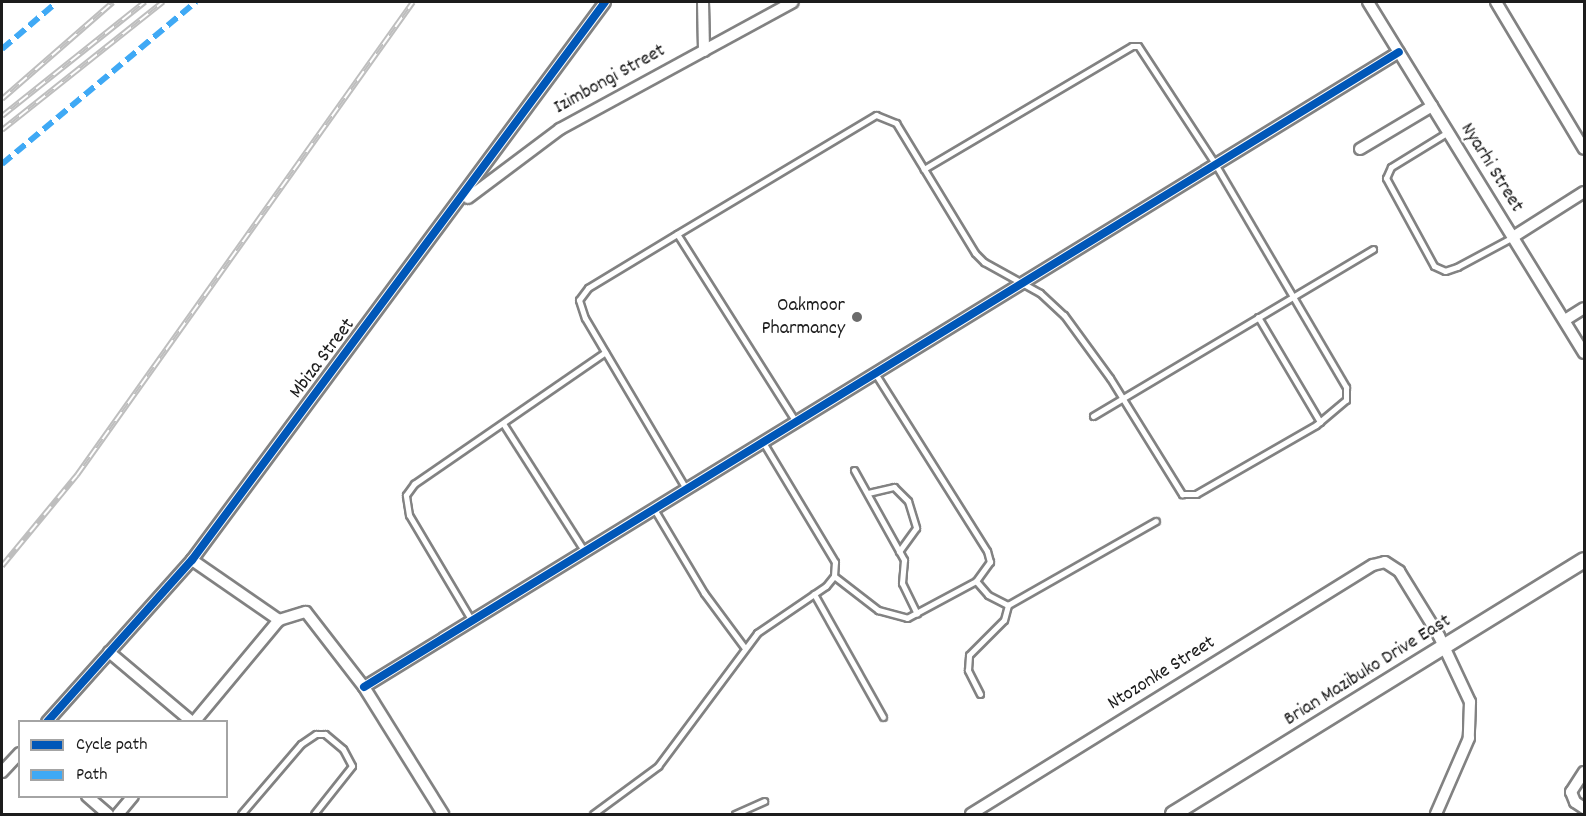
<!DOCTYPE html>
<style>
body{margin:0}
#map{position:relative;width:1586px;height:816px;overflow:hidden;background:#fff;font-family:Dekko,sans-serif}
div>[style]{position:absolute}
.roads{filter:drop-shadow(2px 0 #828282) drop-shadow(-2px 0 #828282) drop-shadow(0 2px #828282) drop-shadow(0 -2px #828282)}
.service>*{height:5px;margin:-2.5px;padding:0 2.5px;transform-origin:2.5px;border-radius:2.5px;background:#fff}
.minor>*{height:10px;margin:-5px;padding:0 5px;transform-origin:5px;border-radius:5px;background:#fff}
.tertiary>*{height:14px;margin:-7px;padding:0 7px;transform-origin:7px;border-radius:7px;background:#fff}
.rail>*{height:6px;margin-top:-3px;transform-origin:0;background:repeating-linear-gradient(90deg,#fff 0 11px,#bebebe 0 22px);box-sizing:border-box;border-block:2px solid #bebebe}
.quiet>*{height:6px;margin-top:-3px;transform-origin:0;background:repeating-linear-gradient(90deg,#3fa9f5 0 12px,transparent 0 18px)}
.cycleway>*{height:8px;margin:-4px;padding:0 4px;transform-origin:4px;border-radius:4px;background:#0057b8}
.dots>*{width:16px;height:16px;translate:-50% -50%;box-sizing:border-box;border:3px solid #fff;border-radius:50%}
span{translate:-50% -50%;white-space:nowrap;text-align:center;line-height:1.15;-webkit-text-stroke:4.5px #fff;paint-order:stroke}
.street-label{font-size:20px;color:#1c1c1c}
.poi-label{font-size:20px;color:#1c1c1c}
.right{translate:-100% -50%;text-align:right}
.frame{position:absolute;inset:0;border:3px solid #1c1c1c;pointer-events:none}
.legend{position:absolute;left:18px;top:720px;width:210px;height:78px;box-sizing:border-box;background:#fff;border:2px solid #a4a4a4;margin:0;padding:8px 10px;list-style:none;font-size:18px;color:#1c1c1c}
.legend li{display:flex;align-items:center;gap:12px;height:30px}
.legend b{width:30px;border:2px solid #a4a4a4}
</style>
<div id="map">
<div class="roads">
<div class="service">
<i style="left:1448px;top:132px;width:67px;rotate:148.4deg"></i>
<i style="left:1391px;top:167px;width:12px;rotate:114deg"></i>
<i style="left:1386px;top:178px;width:100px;rotate:61.4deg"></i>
<i style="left:1434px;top:266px;width:12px;rotate:24deg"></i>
<i style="left:1445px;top:271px;width:13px;rotate:-18deg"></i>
<i style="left:1457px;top:267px;width:64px;rotate:-28.2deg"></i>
<i style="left:677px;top:234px;width:104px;rotate:148.8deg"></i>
<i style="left:588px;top:288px;width:15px;rotate:127deg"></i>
<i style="left:579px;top:300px;width:19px;rotate:72deg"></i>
<i style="left:585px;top:318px;width:199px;rotate:59.4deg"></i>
<i style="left:1258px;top:317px;width:122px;rotate:59.4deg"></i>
<i style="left:1093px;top:416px;width:326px;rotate:-30.8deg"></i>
<i style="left:796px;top:422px;width:222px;rotate:-122.3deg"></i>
<i style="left:677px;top:234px;width:232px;rotate:-30.9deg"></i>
<i style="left:876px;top:115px;width:22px;rotate:22deg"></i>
<i style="left:896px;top:123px;width:152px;rotate:58.7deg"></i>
<i style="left:975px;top:253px;width:13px;rotate:45deg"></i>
<i style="left:984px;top:262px;width:64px;rotate:29deg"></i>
<i style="left:1040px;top:293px;width:33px;rotate:43deg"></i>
<i style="left:1064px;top:315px;width:78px;rotate:53.9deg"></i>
<i style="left:1110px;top:378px;width:137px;rotate:58.2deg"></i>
<i style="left:1182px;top:494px;width:14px"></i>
<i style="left:1196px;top:494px;width:138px;rotate:-29.9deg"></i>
<i style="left:1316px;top:425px;width:39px;rotate:-40deg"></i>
<i style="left:1346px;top:400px;width:13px;rotate:-90deg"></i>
<i style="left:1346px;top:387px;width:257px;rotate:-120.4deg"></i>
<i style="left:1216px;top:165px;width:142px;rotate:-123.2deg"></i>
<i style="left:1138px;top:46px;width:6px;rotate:180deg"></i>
<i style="left:1132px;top:46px;width:242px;rotate:149.4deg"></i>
<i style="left:504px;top:425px;width:151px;rotate:57.5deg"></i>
<i style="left:854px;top:470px;width:103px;rotate:60.9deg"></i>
<i style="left:904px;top:560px;width:23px;rotate:95deg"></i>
<i style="left:902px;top:583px;width:34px;rotate:64deg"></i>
<i style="left:868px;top:493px;width:27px;rotate:-13deg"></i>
<i style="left:894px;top:487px;width:20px;rotate:45deg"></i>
<i style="left:908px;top:501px;width:28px;rotate:73deg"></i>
<i style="left:916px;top:528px;width:29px;rotate:126deg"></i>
<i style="left:654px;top:509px;width:98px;rotate:59.2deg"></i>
<i style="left:704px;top:593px;width:67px;rotate:53.5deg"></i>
<i style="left:834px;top:576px;width:56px;rotate:37.7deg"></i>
<i style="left:878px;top:610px;width:30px;rotate:15deg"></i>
<i style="left:907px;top:618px;width:78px;rotate:-28.2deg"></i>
<i style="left:976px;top:581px;width:24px;rotate:-54deg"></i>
<i style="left:990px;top:562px;width:11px;rotate:-105deg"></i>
<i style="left:987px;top:551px;width:210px;rotate:-122.2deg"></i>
<i style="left:976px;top:581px;width:18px;rotate:49deg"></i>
<i style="left:988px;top:595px;width:22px;rotate:27deg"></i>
<i style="left:1008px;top:605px;width:170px;rotate:-29.6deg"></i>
<i style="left:814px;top:594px;width:141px;rotate:60.7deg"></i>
<i style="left:472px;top:621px;width:123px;rotate:-120.7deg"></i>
<i style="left:409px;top:515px;width:20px;rotate:-99deg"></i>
<i style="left:406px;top:495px;width:14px;rotate:-54deg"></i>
<i style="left:414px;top:484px;width:232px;rotate:-34.6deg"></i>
<i style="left:980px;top:694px;width:27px;rotate:-117deg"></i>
<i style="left:968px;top:670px;width:15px;rotate:-86deg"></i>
<i style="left:969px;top:655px;width:49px;rotate:-45deg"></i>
<i style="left:1004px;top:620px;width:16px;rotate:-75deg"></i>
<i style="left:241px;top:814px;width:92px;rotate:-49.4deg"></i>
<i style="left:301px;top:744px;width:18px;rotate:-34deg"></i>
<i style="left:316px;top:734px;width:9px"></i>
<i style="left:325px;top:734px;width:23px;rotate:40deg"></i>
<i style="left:343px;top:749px;width:19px;rotate:62deg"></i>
<i style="left:352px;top:766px;width:61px;rotate:128.4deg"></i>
<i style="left:593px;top:814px;width:81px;rotate:-36.4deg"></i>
<i style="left:658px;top:766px;width:166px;rotate:-53.3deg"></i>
<i style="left:757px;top:633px;width:83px;rotate:-34.3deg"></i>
<i style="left:826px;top:586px;width:13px;rotate:-51deg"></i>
<i style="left:834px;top:576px;width:14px;rotate:-86deg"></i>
<i style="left:835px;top:562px;width:140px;rotate:-121deg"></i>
<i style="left:735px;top:814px;width:32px;rotate:-24deg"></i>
</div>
<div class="minor">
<i style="left:703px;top:2px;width:49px;rotate:88.8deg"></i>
<i style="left:1368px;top:2px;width:412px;rotate:58.4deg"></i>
<i style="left:1496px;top:2px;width:171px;rotate:59.1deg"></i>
<i style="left:1360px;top:149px;width:84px;rotate:-30.8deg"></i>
<i style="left:468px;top:198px;width:115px;rotate:-36.9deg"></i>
<i style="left:560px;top:129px;width:265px;rotate:-28.6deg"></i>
<i style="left:1513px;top:237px;width:84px;rotate:-32.4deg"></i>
<i style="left:1565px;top:320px;width:22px;rotate:-32deg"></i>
<i style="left:192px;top:560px;width:106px;rotate:34.6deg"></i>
<i style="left:109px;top:652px;width:109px;rotate:40.1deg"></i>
<i style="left:364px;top:687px;width:1214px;rotate:-31.53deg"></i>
<i style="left:47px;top:722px;width:217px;rotate:-48.2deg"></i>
<i style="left:192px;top:560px;width:694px;rotate:-53.49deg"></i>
<i style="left:194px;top:722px;width:133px;rotate:-50.2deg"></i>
<i style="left:279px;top:620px;width:28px;rotate:-17deg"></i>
<i style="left:306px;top:612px;width:95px;rotate:52.3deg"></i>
<i style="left:364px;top:687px;width:150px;rotate:58.1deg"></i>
<i style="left:2px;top:772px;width:26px;rotate:-47deg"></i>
<i style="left:1584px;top:772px;width:24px;rotate:123deg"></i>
<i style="left:1571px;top:792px;width:11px;rotate:68deg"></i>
<i style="left:1575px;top:802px;width:11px;rotate:34deg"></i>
<i style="left:87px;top:796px;width:28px;rotate:41deg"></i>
<i style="left:118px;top:814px;width:23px;rotate:-50deg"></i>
<i style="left:971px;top:814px;width:473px;rotate:-31.8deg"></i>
<i style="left:1373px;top:565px;width:12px;rotate:-14deg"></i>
<i style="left:1385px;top:562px;width:17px;rotate:33deg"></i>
<i style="left:1399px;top:571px;width:76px;rotate:58.4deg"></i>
<i style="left:1439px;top:636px;width:73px;rotate:64.8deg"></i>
<i style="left:1470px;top:702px;width:36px;rotate:92deg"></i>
<i style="left:1469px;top:738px;width:83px;rotate:113.5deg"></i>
</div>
<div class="tertiary">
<i style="left:1173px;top:814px;width:483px;rotate:-31.7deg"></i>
</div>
</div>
<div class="rail">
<i style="left:2px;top:99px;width:147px;rotate:-41.1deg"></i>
<i style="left:2px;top:116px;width:183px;rotate:-38.6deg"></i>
<i style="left:2px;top:130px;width:206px;rotate:-38.5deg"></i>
<i style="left:2px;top:566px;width:118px;rotate:-50.5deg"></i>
<i style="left:77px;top:475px;width:580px;rotate:-54.61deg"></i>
</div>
<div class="quiet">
<i style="left:2px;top:49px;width:72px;rotate:-40.5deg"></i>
<i style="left:2px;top:164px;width:253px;rotate:-39.9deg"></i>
</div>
<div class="cycleway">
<i style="left:364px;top:687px;width:1214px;rotate:-31.53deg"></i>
<i style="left:47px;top:722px;width:217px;rotate:-48.2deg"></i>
<i style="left:192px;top:560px;width:694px;rotate:-53.49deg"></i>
</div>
<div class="dots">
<i style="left:857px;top:317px;background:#6b6b6b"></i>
</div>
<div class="street-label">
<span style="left:610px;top:80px;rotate:-29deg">Izimbongi Street</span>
<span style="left:1491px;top:168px;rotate:58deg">Nyarhi Street</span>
<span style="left:323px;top:359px;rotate:-53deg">Mbiza Street</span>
<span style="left:1368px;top:671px;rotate:-32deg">Brian Mazibuko Drive East</span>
<span style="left:1162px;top:674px;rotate:-32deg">Ntozonke Street</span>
</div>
<div class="poi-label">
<span class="right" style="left:845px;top:318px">Oakmoor<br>Pharmancy</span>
</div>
<div class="frame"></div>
<ul class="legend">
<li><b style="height:8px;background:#0057b8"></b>Cycle path</li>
<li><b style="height:8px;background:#3fa9f5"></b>Path</li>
</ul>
</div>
